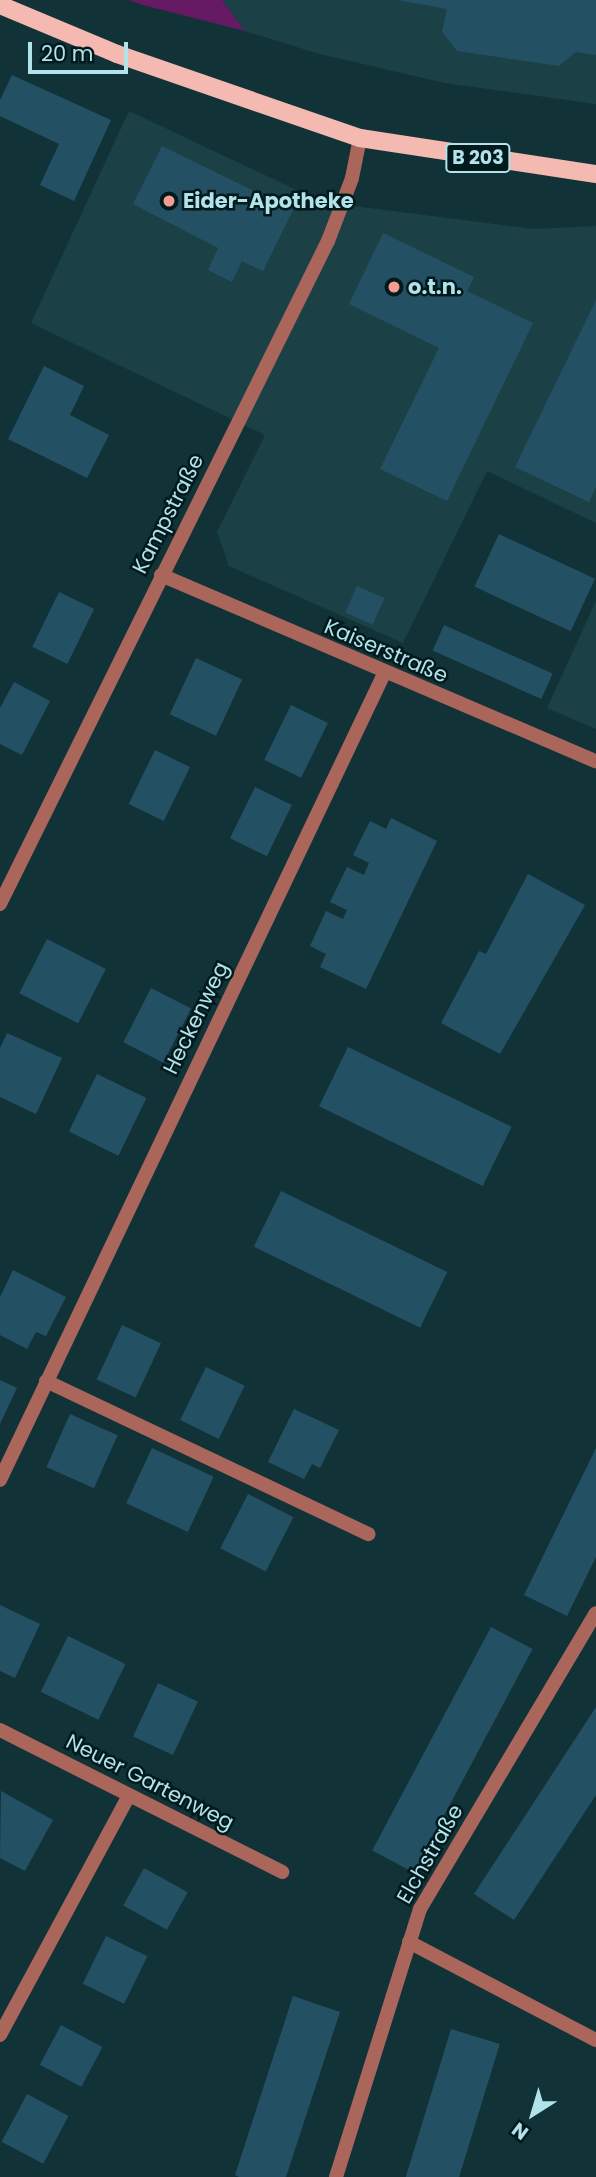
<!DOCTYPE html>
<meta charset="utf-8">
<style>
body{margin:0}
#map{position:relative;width:596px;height:2177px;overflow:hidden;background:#113338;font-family:Poppins,sans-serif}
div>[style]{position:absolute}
.built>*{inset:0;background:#1b4147}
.green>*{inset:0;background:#661a64}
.building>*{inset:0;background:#245063;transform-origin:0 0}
.minor>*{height:14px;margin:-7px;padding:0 7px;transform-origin:7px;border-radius:7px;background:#ab665c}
.primary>*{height:18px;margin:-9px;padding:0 9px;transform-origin:9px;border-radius:9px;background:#f4b9b0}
.dots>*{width:19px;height:19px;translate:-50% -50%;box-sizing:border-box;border:4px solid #031a1d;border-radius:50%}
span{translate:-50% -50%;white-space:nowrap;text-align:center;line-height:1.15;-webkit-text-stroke:5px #031a1d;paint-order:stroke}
.shield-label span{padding:2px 5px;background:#031a1d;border:2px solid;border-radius:5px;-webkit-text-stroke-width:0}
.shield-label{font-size:19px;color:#b2e2ea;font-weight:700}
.poi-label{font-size:21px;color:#b2e2ea;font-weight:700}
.left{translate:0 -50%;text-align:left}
.street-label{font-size:21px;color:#b2e2ea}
.north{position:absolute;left:498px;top:2079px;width:70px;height:70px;-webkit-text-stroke:5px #031a1d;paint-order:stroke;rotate:217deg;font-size:19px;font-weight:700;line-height:28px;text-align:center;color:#b2e2ea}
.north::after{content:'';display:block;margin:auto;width:24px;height:32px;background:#b2e2ea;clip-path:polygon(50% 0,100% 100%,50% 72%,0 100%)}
.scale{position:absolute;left:28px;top:42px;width:100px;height:32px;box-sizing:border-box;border:4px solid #b2e2ea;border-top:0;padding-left:9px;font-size:21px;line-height:24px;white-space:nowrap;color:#b2e2ea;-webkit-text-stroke:5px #031a1d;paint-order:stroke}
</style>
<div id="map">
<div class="built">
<i style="clip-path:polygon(222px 0,596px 0,596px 104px,445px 83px,316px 53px,245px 31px)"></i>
<i style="clip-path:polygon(129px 111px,322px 202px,534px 229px,596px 226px,596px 523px,487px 471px,403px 643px,229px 566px,217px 532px,265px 435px,31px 323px)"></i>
<i style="clip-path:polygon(596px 601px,596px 729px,547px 708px)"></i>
</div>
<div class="green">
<i style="clip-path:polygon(129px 0,222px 0,245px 31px,143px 5px)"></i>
</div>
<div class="building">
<i style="clip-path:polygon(398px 0,596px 0,596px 55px,576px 52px,559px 66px,457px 51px,442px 32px,447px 9px)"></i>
<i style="clip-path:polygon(12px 75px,111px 120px,74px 201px,40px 185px,59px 144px,0 116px,0 100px)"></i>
<i style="clip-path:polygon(162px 146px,293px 210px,263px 271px,242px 261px,232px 282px,208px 270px,218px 248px,133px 204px)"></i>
<i style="clip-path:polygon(383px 233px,474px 277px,467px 291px,533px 323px,447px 501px,380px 469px,439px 348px,349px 304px)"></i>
<i style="clip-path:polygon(596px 300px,596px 487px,589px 502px,515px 467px)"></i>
<i style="clip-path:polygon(44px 366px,84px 386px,70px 415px,109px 435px,87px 478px,8px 439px)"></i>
<i style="left:499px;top:534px;width:106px;height:58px;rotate:25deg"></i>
<i style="left:357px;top:586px;width:30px;height:29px;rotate:24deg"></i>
<i style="left:59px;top:592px;width:39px;height:61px;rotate:26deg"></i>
<i style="left:444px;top:625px;width:119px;height:28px;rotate:24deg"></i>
<i style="left:196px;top:658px;width:51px;height:62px;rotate:25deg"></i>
<i style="clip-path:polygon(14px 682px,50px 701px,22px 755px,0 744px,0 708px)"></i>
<i style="left:291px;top:705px;width:41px;height:61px;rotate:26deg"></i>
<i style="left:155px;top:750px;width:39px;height:60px;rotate:26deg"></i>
<i style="left:255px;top:787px;width:41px;height:57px;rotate:26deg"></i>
<i style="clip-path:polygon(391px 818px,437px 841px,366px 989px,320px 967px,326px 954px,310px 946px,326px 911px,343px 919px,347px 910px,330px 902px,347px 867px,364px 875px,369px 863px,353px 855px,370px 821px,386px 829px)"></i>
<i style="clip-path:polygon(528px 874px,585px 905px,500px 1054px,441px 1023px,479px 951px,486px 954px)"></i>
<i style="left:47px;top:939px;width:66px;height:61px;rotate:27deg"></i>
<i style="left:151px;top:988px;width:45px;height:61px;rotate:27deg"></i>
<i style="clip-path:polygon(7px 1033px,62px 1058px,36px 1114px,0 1097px,0 1048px)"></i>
<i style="left:348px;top:1047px;width:182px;height:66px;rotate:26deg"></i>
<i style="left:97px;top:1074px;width:55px;height:64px;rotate:26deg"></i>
<i style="left:281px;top:1191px;width:185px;height:62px;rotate:26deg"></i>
<i style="clip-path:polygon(13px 1270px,66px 1297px,46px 1336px,36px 1332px,27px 1349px,0 1335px,0 1297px)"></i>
<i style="left:122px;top:1325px;width:43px;height:60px;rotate:25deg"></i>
<i style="left:206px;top:1367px;width:43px;height:59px;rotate:26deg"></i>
<i style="clip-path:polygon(0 1380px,17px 1388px,0 1424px)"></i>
<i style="clip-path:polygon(294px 1409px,339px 1430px,320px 1468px,312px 1464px,304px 1479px,268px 1462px)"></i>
<i style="left:70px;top:1414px;width:52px;height:58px;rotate:24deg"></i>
<i style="left:152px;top:1448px;width:68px;height:61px;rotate:25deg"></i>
<i style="clip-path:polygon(596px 1448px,596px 1557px,567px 1616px,524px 1595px)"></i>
<i style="left:248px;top:1494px;width:51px;height:61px;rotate:27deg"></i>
<i style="clip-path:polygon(0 1605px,40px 1624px,15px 1678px,0 1671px)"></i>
<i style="left:491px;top:1627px;width:47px;height:253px;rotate:28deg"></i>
<i style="left:68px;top:1636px;width:64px;height:62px;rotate:26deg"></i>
<i style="left:158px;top:1683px;width:44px;height:59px;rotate:25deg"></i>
<i style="clip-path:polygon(596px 1707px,596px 1795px,514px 1920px,474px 1894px)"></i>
<i style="clip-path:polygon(1px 1791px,53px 1820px,25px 1871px,0 1858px)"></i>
<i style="left:144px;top:1868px;width:50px;height:43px;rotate:29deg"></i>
<i style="left:106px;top:1936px;width:46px;height:53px;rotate:26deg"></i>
<i style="clip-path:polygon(293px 1996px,340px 2012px,286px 2177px,239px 2177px,235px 2175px)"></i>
<i style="left:61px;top:2025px;width:47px;height:45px;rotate:28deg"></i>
<i style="left:451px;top:2029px;width:51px;height:155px;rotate:17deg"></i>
<i style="left:27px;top:2094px;width:47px;height:54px;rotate:28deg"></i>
</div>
<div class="minor">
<i style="left:161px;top:575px;width:473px;rotate:23.2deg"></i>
<i style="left:0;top:904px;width:740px;rotate:-63.68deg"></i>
<i style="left:328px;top:241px;width:67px;rotate:-69.1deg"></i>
<i style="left:352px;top:178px;width:41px;rotate:-78.7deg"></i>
<i style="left:46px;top:1381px;width:357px;rotate:25.4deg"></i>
<i style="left:0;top:1480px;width:893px;rotate:-64.53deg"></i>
<i style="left:0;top:1730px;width:316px;rotate:26.7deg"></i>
<i style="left:409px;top:1942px;width:211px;rotate:27.7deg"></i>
<i style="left:0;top:2035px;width:272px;rotate:-61.7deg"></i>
<i style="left:336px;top:2177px;width:281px;rotate:-72.6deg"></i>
<i style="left:420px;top:1909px;width:344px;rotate:-59.3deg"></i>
</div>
<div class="primary">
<i style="left:0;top:5px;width:127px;rotate:22.7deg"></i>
<i style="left:117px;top:54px;width:257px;rotate:19.1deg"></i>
<i style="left:360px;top:138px;width:239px;rotate:8.7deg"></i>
</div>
<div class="dots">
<i style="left:169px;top:201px;background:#f59d90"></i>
<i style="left:394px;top:287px;background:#f59d90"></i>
</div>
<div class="shield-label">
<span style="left:478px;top:158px">B 203</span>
</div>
<div class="poi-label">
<span class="left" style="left:183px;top:201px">Eider-Apotheke</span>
<span class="left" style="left:408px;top:287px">o.t.n.</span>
</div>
<div class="street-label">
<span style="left:168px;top:514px;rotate:-63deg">Kampstraße</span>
<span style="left:386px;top:651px;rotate:23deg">Kaiserstraße</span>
<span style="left:196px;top:1018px;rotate:-64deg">Heckenweg</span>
<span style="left:150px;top:1782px;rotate:27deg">Neuer Gartenweg</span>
<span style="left:430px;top:1854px;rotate:-60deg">Elchstraße</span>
</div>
<div class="north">N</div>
<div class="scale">20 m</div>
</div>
